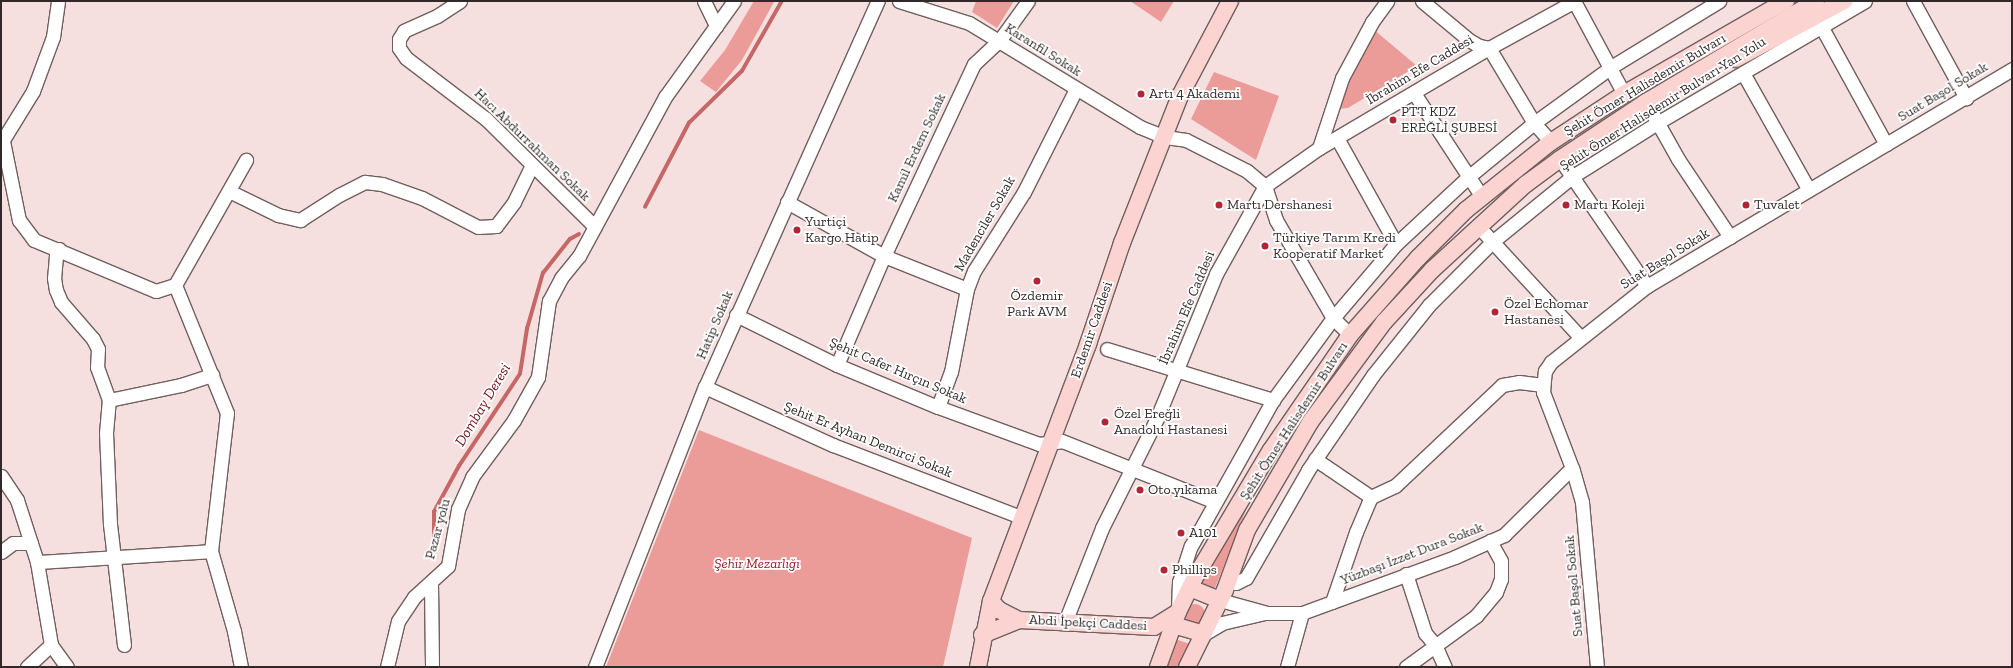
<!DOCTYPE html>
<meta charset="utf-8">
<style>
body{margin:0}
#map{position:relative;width:2013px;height:668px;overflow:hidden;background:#f5e0df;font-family:"Zilla Slab",serif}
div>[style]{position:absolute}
.green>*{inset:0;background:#eb9c99}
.round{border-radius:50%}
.stream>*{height:3.5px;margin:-1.75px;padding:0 1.75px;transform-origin:1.75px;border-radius:1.75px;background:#c66767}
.roads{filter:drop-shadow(1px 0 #705f5e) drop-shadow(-1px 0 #705f5e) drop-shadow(0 1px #705f5e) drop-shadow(0 -1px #705f5e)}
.minor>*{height:13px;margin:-6.5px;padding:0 6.5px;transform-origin:6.5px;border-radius:6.5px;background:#fff}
.major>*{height:16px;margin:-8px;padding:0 8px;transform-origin:8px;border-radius:8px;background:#fbd3d1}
.dots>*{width:11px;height:11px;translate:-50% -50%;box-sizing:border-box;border:2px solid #fff;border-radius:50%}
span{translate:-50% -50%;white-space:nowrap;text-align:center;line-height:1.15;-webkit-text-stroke:3.5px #fff;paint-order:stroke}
.street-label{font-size:14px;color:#312929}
.poi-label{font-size:14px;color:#312929}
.left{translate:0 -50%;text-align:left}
.park-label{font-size:14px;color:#921e2a;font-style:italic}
.water-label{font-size:15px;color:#6b131c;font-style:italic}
.frame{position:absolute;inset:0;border:2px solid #312929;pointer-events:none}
</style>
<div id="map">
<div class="green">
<i style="clip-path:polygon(754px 1px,774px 2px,742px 60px,716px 92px,700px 81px,725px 50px)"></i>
<i style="clip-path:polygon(976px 1px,1014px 1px,997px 28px,972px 12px)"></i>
<i style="clip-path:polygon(1130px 1px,1174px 1px,1161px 22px)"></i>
<i style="clip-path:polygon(1372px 28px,1417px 66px,1348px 108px,1338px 109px,1338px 99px)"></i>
<i style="clip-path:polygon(1214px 72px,1279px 96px,1256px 160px,1191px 119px)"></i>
<i style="clip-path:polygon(699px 430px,972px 538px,943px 667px,606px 667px)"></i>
<i style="clip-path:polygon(1248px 505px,1213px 593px,1199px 587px,1226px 539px)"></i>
<i class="round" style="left:1185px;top:604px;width:20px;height:20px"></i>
<i style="clip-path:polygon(1175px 639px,1190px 644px,1177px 667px,1166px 667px)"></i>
</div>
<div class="stream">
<i style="left:645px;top:207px;width:95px;rotate:-62.4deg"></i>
<i style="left:689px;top:123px;width:74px;rotate:-44.5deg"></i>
<i style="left:742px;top:71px;width:81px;rotate:-60.3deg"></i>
<i style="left:434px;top:550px;width:38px;rotate:-90deg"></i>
<i style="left:434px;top:512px;width:52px;rotate:-61.5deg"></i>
<i style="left:459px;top:466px;width:110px;rotate:-56.5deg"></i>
<i style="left:520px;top:374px;width:46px;rotate:-81.2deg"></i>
<i style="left:527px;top:329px;width:58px;rotate:-74.1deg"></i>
<i style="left:543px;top:273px;width:43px;rotate:-51.5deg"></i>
<i style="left:570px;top:239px;width:10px;rotate:-29deg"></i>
</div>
<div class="roads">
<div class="minor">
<i style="left:460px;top:1px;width:27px;rotate:147deg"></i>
<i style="left:437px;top:16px;width:36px;rotate:156deg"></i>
<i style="left:404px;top:31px;width:9px;rotate:122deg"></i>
<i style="left:399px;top:39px;width:9px;rotate:90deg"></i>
<i style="left:399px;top:48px;width:12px;rotate:55deg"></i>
<i style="left:406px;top:58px;width:101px;rotate:37.3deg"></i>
<i style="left:486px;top:119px;width:153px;rotate:44.7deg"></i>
<i style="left:704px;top:1px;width:28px;rotate:64deg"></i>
<i style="left:899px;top:1px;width:73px;rotate:17.4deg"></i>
<i style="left:969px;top:23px;width:200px;rotate:31.3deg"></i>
<i style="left:1140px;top:127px;width:27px;rotate:22deg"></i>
<i style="left:1165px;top:137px;width:21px;rotate:8deg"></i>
<i style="left:1186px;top:140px;width:68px;rotate:26.9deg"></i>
<i style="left:1247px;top:171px;width:23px;rotate:40deg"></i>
<i style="left:1265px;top:186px;width:36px;rotate:72deg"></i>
<i style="left:1276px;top:220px;width:113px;rotate:59.8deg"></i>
<i style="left:1333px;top:318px;width:24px;rotate:45deg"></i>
<i style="left:1422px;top:1px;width:61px;rotate:39.7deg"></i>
<i style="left:1469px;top:40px;width:12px;rotate:31deg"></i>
<i style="left:1479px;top:46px;width:10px;rotate:11deg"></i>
<i style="left:1489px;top:48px;width:87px;rotate:59deg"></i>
<i style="left:1534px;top:123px;width:25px;rotate:48deg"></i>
<i style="left:1574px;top:1px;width:106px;rotate:61.7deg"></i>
<i style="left:1913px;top:1px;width:111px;rotate:61.3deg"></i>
<i style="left:1821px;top:26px;width:135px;rotate:61.2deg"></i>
<i style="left:1743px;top:73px;width:134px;rotate:60.6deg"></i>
<i style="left:1414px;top:93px;width:124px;rotate:56.8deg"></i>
<i style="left:1646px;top:102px;width:65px;rotate:60.7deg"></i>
<i style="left:1678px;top:159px;width:94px;rotate:56.3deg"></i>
<i style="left:1337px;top:138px;width:121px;rotate:60.9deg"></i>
<i style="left:3px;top:141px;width:81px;rotate:78.6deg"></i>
<i style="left:19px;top:220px;width:25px;rotate:53deg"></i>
<i style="left:34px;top:240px;width:132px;rotate:22.7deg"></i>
<i style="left:156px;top:291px;width:20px;rotate:-18deg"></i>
<i style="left:1px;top:143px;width:61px;rotate:-58.4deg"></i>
<i style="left:33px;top:91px;width:58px;rotate:-69.7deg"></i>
<i style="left:53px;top:37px;width:36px;rotate:-82deg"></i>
<i style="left:1319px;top:148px;width:74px;rotate:-71.8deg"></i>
<i style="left:1342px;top:78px;width:64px;rotate:-61.8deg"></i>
<i style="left:1372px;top:22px;width:26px;rotate:-54deg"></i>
<i style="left:1560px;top:159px;width:154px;rotate:55.6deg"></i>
<i style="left:229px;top:191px;width:55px;rotate:26.1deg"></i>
<i style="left:278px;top:215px;width:23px;rotate:13deg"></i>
<i style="left:300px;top:220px;width:46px;rotate:-32.7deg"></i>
<i style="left:339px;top:195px;width:29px;rotate:-27deg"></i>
<i style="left:365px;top:182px;width:17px;rotate:7deg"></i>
<i style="left:382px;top:184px;width:42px;rotate:19.3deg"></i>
<i style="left:422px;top:198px;width:63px;rotate:27.4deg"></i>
<i style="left:478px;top:227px;width:18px;rotate:-3deg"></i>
<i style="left:496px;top:226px;width:30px;rotate:-53deg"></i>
<i style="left:514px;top:202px;width:41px;rotate:-64.1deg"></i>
<i style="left:787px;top:202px;width:111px;rotate:29.1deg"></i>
<i style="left:884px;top:256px;width:89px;rotate:21.7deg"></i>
<i style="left:1478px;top:226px;width:151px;rotate:47.4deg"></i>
<i style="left:59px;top:249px;width:8px;rotate:113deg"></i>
<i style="left:56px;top:256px;width:22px;rotate:95deg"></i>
<i style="left:54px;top:278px;width:12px;rotate:81deg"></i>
<i style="left:56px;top:290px;width:13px;rotate:67deg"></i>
<i style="left:61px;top:302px;width:49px;rotate:49.1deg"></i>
<i style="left:93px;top:339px;width:11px;rotate:63deg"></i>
<i style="left:98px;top:349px;width:18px;rotate:93deg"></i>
<i style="left:97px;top:367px;width:35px;rotate:70deg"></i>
<i style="left:736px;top:315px;width:113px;rotate:26.3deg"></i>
<i style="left:837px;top:365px;width:109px;rotate:22.6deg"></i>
<i style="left:938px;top:407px;width:108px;rotate:20.1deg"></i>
<i style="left:1039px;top:444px;width:23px;rotate:-7deg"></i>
<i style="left:1062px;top:441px;width:165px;rotate:21.7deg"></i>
<i style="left:1107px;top:349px;width:174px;rotate:17.1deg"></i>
<i style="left:837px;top:365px;width:119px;rotate:-66.7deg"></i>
<i style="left:884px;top:256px;width:212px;rotate:-64.9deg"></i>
<i style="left:974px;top:64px;width:34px;rotate:-43deg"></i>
<i style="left:999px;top:41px;width:49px;rotate:-54.1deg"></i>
<i style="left:705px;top:387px;width:141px;rotate:24.4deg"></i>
<i style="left:833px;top:445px;width:201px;rotate:21deg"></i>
<i style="left:938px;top:407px;width:37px;rotate:-70deg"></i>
<i style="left:951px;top:372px;width:85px;rotate:-79.1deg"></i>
<i style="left:967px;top:289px;width:19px;rotate:-69deg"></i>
<i style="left:974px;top:271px;width:93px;rotate:-57.7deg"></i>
<i style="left:1024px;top:192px;width:115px;rotate:-63.2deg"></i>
<i style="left:1315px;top:459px;width:68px;rotate:34.2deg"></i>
<i style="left:1px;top:476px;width:29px;rotate:56deg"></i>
<i style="left:17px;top:500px;width:65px;rotate:72.1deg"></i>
<i style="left:37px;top:562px;width:84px;rotate:80.4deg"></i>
<i style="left:51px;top:645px;width:27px;rotate:54deg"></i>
<i style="left:1px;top:552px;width:15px;rotate:-37deg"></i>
<i style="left:13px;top:543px;width:18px"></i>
<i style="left:37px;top:562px;width:174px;rotate:-3.6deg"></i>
<i style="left:1406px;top:574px;width:62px;rotate:72.1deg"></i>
<i style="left:1425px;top:633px;width:16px;rotate:50deg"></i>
<i style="left:1435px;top:645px;width:24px;rotate:66deg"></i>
<i style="left:1228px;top:581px;width:8px;rotate:14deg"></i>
<i style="left:1236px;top:583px;width:11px;rotate:-27deg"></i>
<i style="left:1246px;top:578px;width:125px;rotate:-60.1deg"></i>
<i style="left:1308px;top:470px;width:115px;rotate:-55.6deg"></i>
<i style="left:1373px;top:375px;width:90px;rotate:-51.3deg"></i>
<i style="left:1429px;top:305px;width:89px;rotate:-45deg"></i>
<i style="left:1492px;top:242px;width:104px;rotate:-39.2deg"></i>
<i style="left:1573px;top:176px;width:99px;rotate:-32.2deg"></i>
<i style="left:1657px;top:123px;width:241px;rotate:-30.4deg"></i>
<i style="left:431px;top:583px;width:84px;rotate:89.3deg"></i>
<i style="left:1220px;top:600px;width:49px;rotate:15.5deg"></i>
<i style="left:1267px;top:613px;width:35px"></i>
<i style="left:1302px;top:613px;width:163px;rotate:-20.1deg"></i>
<i style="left:1455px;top:557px;width:54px;rotate:-24.2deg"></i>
<i style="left:1504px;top:535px;width:95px;rotate:-44.6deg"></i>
<i style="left:1332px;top:602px;width:74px;rotate:-71.1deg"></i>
<i style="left:1356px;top:532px;width:38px;rotate:-67deg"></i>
<i style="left:1371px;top:497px;width:26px;rotate:-25deg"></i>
<i style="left:1395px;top:486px;width:147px;rotate:-43.3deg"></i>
<i style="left:1502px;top:385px;width:17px;rotate:-10deg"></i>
<i style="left:1519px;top:382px;width:24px;rotate:7deg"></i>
<i style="left:1178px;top:610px;width:28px;rotate:-88deg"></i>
<i style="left:1179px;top:582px;width:38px;rotate:-72deg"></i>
<i style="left:1191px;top:546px;width:167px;rotate:-60.7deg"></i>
<i style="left:1273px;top:400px;width:102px;rotate:-53.8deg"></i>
<i style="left:1333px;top:318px;width:97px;rotate:-49.6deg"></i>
<i style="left:1396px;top:244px;width:97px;rotate:-42.9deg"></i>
<i style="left:1467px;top:178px;width:87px;rotate:-39.4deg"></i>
<i style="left:1534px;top:123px;width:95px;rotate:-36deg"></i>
<i style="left:1611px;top:67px;width:127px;rotate:-31.4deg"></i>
<i style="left:1065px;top:622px;width:101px;rotate:-68.5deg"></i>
<i style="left:1102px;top:528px;width:123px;rotate:-63.4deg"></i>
<i style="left:1157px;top:418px;width:156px;rotate:-67.7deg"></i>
<i style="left:1216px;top:274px;width:101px;rotate:-60.9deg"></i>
<i style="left:1265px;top:186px;width:66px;rotate:-35.1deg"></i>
<i style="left:1319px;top:148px;width:197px;rotate:-30.5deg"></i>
<i style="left:1489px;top:48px;width:98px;rotate:-28.7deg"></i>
<i style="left:1204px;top:634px;width:21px;rotate:-31deg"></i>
<i style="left:1222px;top:623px;width:44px;rotate:-13.1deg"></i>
<i style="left:124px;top:645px;width:122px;rotate:-96.6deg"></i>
<i style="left:110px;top:524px;width:91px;rotate:-92.5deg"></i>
<i style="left:106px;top:433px;width:33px;rotate:-85deg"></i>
<i style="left:109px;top:400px;width:74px;rotate:-11.8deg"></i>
<i style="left:181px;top:385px;width:33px;rotate:-18deg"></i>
<i style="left:27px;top:667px;width:33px;rotate:-43deg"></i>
<i style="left:241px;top:667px;width:37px;rotate:-101deg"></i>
<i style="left:234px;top:631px;width:83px;rotate:-106deg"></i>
<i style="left:211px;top:551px;width:139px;rotate:-83.4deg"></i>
<i style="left:227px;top:413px;width:138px;rotate:-112.1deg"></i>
<i style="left:175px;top:285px;width:144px;rotate:-60.4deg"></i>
<i style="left:387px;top:667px;width:47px;rotate:-76.6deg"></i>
<i style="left:398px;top:621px;width:29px;rotate:-56deg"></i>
<i style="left:414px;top:597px;width:46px;rotate:-42.4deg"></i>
<i style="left:448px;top:566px;width:58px;rotate:-80deg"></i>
<i style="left:458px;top:509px;width:35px;rotate:-66deg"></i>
<i style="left:472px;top:477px;width:71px;rotate:-53.6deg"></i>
<i style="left:514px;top:420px;width:49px;rotate:-60.8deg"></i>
<i style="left:538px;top:377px;width:77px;rotate:-81.8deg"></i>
<i style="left:549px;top:301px;width:26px;rotate:-62deg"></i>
<i style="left:561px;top:278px;width:28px;rotate:-51deg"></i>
<i style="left:579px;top:256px;width:181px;rotate:-61.6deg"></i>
<i style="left:665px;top:97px;width:118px;rotate:-54.3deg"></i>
<i style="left:595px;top:667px;width:301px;rotate:-68.6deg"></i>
<i style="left:705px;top:387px;width:423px;rotate:-65.9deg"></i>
<i style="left:1287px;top:667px;width:56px;rotate:-74.5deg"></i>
<i style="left:1406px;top:667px;width:87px;rotate:-36.1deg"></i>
<i style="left:1476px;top:616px;width:31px;rotate:-50deg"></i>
<i style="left:1496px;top:592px;width:14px;rotate:-69deg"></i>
<i style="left:1501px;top:579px;width:18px;rotate:-90deg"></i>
<i style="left:1501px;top:561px;width:23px;rotate:-119deg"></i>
<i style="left:1597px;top:667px;width:166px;rotate:-95.2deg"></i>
<i style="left:1582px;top:502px;width:35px;rotate:-106deg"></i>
<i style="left:1572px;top:468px;width:81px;rotate:-110.9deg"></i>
<i style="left:1543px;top:392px;width:21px;rotate:-85deg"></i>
<i style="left:1545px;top:371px;width:11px;rotate:-56deg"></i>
<i style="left:1551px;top:362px;width:122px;rotate:-38.4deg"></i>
<i style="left:1647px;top:286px;width:425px;rotate:-30.7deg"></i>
</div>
<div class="major">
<i style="left:1736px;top:59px;width:123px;rotate:-28.2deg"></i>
<i style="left:1190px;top:588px;width:32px;rotate:22deg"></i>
<i style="left:991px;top:601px;width:12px;rotate:48deg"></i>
<i style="left:999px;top:610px;width:22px;rotate:27deg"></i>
<i style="left:1173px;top:625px;width:32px;rotate:16deg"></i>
<i style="left:982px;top:635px;width:40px;rotate:-22deg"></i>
<i style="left:1019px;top:620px;width:135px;rotate:3deg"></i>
<i style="left:1154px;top:627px;width:28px;rotate:-32deg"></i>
<i style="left:978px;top:667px;width:67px;rotate:-78.9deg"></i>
<i style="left:991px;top:601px;width:275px;rotate:-69.3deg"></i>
<i style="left:1088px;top:344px;width:107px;rotate:-71.4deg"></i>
<i style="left:1122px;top:243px;width:158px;rotate:-68.5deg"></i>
<i style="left:1180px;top:96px;width:107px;rotate:-62.2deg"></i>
<i style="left:1158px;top:667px;width:59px;rotate:-70deg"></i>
<i style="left:1178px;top:612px;width:37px;rotate:-64deg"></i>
<i style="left:1194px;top:579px;width:150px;rotate:-59.2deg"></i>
<i style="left:1271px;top:450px;width:140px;rotate:-55.5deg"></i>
<i style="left:1350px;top:335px;width:103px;rotate:-48.6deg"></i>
<i style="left:1418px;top:258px;width:68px;rotate:-45deg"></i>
<i style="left:1466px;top:210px;width:109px;rotate:-38.7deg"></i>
<i style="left:1551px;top:142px;width:87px;rotate:-33.3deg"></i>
<i style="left:1624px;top:94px;width:187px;rotate:-29.9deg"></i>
<i style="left:1187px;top:667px;width:86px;rotate:-63.7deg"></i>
<i style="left:1225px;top:590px;width:64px;rotate:-69.9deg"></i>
<i style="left:1247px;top:530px;width:126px;rotate:-59.6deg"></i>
<i style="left:1311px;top:421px;width:123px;rotate:-53.6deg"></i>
<i style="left:1384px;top:322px;width:71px;rotate:-47.3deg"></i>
<i style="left:1432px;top:270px;width:127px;rotate:-42.5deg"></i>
<i style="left:1526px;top:184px;width:42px;rotate:-36.3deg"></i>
<i style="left:1560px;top:159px;width:103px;rotate:-33.5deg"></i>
<i style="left:1646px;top:102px;width:198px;rotate:-30.7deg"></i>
</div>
</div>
<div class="dots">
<i style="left:1141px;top:94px;background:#b52434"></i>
<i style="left:1393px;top:120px;background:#b52434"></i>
<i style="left:1219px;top:205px;background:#b52434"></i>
<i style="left:1566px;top:205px;background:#b52434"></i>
<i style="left:1746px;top:205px;background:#b52434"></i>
<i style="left:797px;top:230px;background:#b52434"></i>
<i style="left:1265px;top:246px;background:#b52434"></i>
<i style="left:1037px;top:281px;background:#b52434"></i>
<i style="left:1495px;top:312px;background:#b52434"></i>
<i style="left:1105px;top:422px;background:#b52434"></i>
<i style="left:1140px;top:490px;background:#b52434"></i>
<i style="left:1181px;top:533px;background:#b52434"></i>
<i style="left:1164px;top:570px;background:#b52434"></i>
</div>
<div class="street-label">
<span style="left:1043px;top:50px;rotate:32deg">Karanfil Sokak</span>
<span style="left:1420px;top:70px;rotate:-31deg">İbrahim Efe Caddesi</span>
<span style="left:1645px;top:85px;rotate:-31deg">Şehit Ömer Halisdemir Bulvarı</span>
<span style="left:1943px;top:92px;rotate:-31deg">Suat Başol Sokak</span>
<span style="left:1663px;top:104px;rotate:-32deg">Şehit Ömer Halisdemir Bulvarı Yan Yolu</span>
<span style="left:532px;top:145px;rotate:44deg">Hacı Abdurrahman Sokak</span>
<span style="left:917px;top:148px;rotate:-65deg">Kamil Erdem Sokak</span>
<span style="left:985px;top:224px;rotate:-60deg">Madenciler Sokak</span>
<span style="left:1665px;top:259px;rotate:-32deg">Suat Başol Sokak</span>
<span style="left:1187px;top:308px;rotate:-67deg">İbrahim Efe Caddesi</span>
<span style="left:715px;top:325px;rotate:-67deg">Hatip Sokak</span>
<span style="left:1092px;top:330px;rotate:-71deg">Erdemir Caddesi</span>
<span style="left:898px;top:371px;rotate:23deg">Şehit Cafer Hırçın Sokak</span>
<span style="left:1294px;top:421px;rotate:-57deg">Şehit Ömer Halisdemir Bulvarı</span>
<span style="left:868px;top:440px;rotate:22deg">Şehit Er Ayhan Demirci Sokak</span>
<span style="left:438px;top:529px;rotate:-75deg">Pazar yolu</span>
<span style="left:1412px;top:554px;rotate:-21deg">Yüzbaşı İzzet Dura Sokak</span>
<span style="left:1574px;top:586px;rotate:-95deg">Suat Başol Sokak</span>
<span style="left:1088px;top:623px;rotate:3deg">Abdi İpekçi Caddesi</span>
</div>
<div class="poi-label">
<span class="left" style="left:1149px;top:94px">Artı 4 Akademi</span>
<span class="left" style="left:1401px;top:120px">PTT KDZ<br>EREĞLİ ŞUBESİ</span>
<span class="left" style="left:1227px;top:205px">Martı Dershanesi</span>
<span class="left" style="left:1574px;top:205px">Martı Koleji</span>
<span class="left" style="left:1754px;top:205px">Tuvalet</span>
<span class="left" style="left:805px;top:230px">Yurtiçi<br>Kargo Hatip</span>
<span class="left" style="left:1273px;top:246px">Türkiye Tarım Kredi<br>Kooperatif Market</span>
<span style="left:1037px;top:304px">Özdemir<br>Park AVM</span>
<span class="left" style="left:1504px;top:312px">Özel Echomar<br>Hastanesi</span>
<span class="left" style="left:1114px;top:422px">Özel Ereğli<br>Anadolu Hastanesi</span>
<span class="left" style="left:1148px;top:490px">Oto yıkama</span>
<span class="left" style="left:1189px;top:533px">A101</span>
<span class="left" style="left:1172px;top:570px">Phillips</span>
</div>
<div class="park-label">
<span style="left:757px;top:564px">Şehir Mezarlığı</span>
</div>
<div class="water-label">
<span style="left:483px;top:405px;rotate:-59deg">Dombay Deresi</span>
</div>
<div class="frame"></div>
</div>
